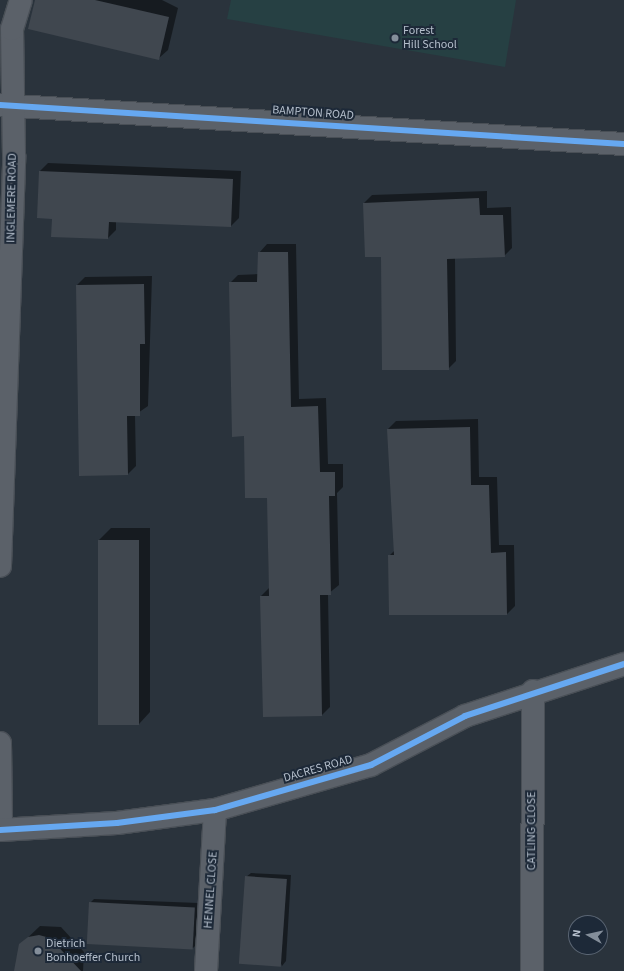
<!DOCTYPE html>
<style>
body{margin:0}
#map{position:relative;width:624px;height:971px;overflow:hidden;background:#2a333c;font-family:"Source Sans 3",sans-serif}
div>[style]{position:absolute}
.green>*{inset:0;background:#264043}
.shadow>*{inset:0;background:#0007}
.building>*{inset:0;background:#40474f;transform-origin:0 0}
.roads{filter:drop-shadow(1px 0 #494f56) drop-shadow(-1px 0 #494f56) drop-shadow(0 1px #494f56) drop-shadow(0 -1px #494f56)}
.minor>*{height:22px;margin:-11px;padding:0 11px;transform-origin:11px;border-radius:11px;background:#5b6169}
.cycleway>*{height:6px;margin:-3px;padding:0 3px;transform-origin:3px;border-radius:3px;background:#66a8f1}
.dots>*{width:11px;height:11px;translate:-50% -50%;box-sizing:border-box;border:2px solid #1d2938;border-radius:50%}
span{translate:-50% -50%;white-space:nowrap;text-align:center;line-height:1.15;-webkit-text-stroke:4px #1d2938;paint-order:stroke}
.poi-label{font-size:12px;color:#b5bfcc}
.left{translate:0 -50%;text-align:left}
.street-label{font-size:12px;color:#b5bfcc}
.north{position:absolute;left:568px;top:915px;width:40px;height:40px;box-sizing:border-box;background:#1d2938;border:1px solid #5a6573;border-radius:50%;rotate:278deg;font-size:11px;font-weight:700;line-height:16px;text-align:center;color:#b5bfcc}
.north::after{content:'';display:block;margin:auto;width:14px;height:18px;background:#848e9a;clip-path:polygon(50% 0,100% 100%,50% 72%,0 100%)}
</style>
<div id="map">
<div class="green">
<i style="clip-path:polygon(231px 0,516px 0,505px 67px,227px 19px)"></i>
</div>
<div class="shadow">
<i style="clip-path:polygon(36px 0,162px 0,178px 8px,168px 50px,159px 58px)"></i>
<i style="clip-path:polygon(48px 163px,241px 171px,239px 218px,231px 226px,116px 221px,116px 230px,108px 238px,53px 218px,38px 217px,40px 171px)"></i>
<i style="clip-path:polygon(487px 191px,487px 208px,511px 207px,512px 248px,504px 256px,455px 258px,456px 361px,448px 369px,382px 256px,364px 203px,372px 195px)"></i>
<i style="clip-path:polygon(267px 244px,296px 244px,299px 399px,326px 398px,328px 464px,343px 464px,343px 487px,337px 493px,339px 585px,328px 594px,330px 707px,322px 715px,261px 596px,269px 588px,268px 497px,245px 435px,230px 283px,238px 275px,259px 274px,259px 253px)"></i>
<i style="clip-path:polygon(152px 276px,148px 406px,135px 415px,136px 466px,128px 474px,77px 285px,85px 277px)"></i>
<i style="clip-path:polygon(478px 419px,479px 477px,497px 477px,499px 545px,514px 545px,515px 606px,507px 614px,389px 556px,395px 550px,388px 429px,396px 421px)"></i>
<i style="clip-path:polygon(111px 528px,150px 528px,150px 712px,139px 724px,99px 540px)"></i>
<i style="clip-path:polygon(251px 873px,291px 875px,286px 961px,282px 966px,246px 877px)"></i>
<i style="clip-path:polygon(94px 899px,199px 903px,197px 944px,193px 948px,90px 903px)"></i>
<i style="clip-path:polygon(40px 926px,61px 927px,84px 952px,83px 971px,15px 971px,20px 945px)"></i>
</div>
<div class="building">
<i style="clip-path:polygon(35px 0,95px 0,169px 17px,159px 60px,28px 29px)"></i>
<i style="clip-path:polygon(39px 171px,233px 179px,231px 227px,109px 222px,108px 239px,51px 237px,52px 219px,37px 218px)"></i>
<i style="clip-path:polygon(479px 198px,480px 215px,503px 215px,505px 257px,447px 259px,449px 370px,382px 370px,381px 257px,365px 257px,363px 203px)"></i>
<i style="clip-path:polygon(258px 252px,288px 252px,291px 407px,318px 406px,320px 472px,335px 472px,335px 496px,329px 496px,331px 595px,320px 595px,322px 716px,263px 717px,260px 596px,269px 596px,267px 498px,245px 498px,244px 436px,232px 437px,229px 282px,257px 282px)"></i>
<i style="clip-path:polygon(144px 284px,145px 344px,140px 344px,140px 416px,127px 416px,128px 475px,79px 476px,76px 285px)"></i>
<i style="clip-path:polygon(470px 427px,471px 485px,489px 485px,491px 553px,506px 552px,507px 615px,389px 615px,388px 555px,394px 555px,387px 429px)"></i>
<i style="left:98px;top:540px;width:41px;height:185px"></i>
<i style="left:245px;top:876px;width:42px;height:88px;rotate:4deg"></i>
<i style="left:89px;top:902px;width:106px;height:42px;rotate:3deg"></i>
<i style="clip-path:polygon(39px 935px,50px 938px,81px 971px,14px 971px,19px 944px,28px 937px)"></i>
</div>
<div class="roads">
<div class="minor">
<i style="left:0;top:105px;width:625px;rotate:3.58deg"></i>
<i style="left:0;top:566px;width:411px;rotate:-88deg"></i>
<i style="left:14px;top:155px;width:126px;rotate:-90.9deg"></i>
<i style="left:12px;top:29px;width:30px;rotate:-73deg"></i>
<i style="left:0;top:743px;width:87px;rotate:89.3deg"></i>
<i style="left:0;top:830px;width:117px;rotate:-3.4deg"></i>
<i style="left:117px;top:823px;width:99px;rotate:-7.6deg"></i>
<i style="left:215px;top:810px;width:162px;rotate:-16.1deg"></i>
<i style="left:371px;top:765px;width:106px;rotate:-27.5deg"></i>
<i style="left:465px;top:716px;width:167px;rotate:-18.1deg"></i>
<i style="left:206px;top:971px;width:161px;rotate:-86.8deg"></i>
<i style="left:532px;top:971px;width:280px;rotate:-89.8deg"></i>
</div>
</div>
<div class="cycleway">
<i style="left:0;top:105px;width:625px;rotate:3.58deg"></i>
<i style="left:0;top:830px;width:117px;rotate:-3.4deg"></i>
<i style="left:117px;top:823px;width:99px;rotate:-7.6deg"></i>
<i style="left:215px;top:810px;width:162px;rotate:-16.1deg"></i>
<i style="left:371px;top:765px;width:106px;rotate:-27.5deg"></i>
<i style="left:465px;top:716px;width:167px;rotate:-18.1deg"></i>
</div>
<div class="dots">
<i style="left:395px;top:38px;background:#848e9a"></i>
<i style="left:38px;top:951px;background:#848e9a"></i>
</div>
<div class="poi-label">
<span class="left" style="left:403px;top:38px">Forest<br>Hill School</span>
<span class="left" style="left:46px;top:951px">Dietrich<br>Bonhoeffer Church</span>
</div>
<div class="street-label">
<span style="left:313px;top:113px;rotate:4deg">BAMPTON ROAD</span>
<span style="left:12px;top:198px;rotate:-89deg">INGLEMERE ROAD</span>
<span style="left:318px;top:769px;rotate:-16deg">DACRES ROAD</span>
<span style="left:532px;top:831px;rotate:-90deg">CATLING CLOSE</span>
<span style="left:211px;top:890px;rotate:-86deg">HENNEL CLOSE</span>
</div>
<div class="north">N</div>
</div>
